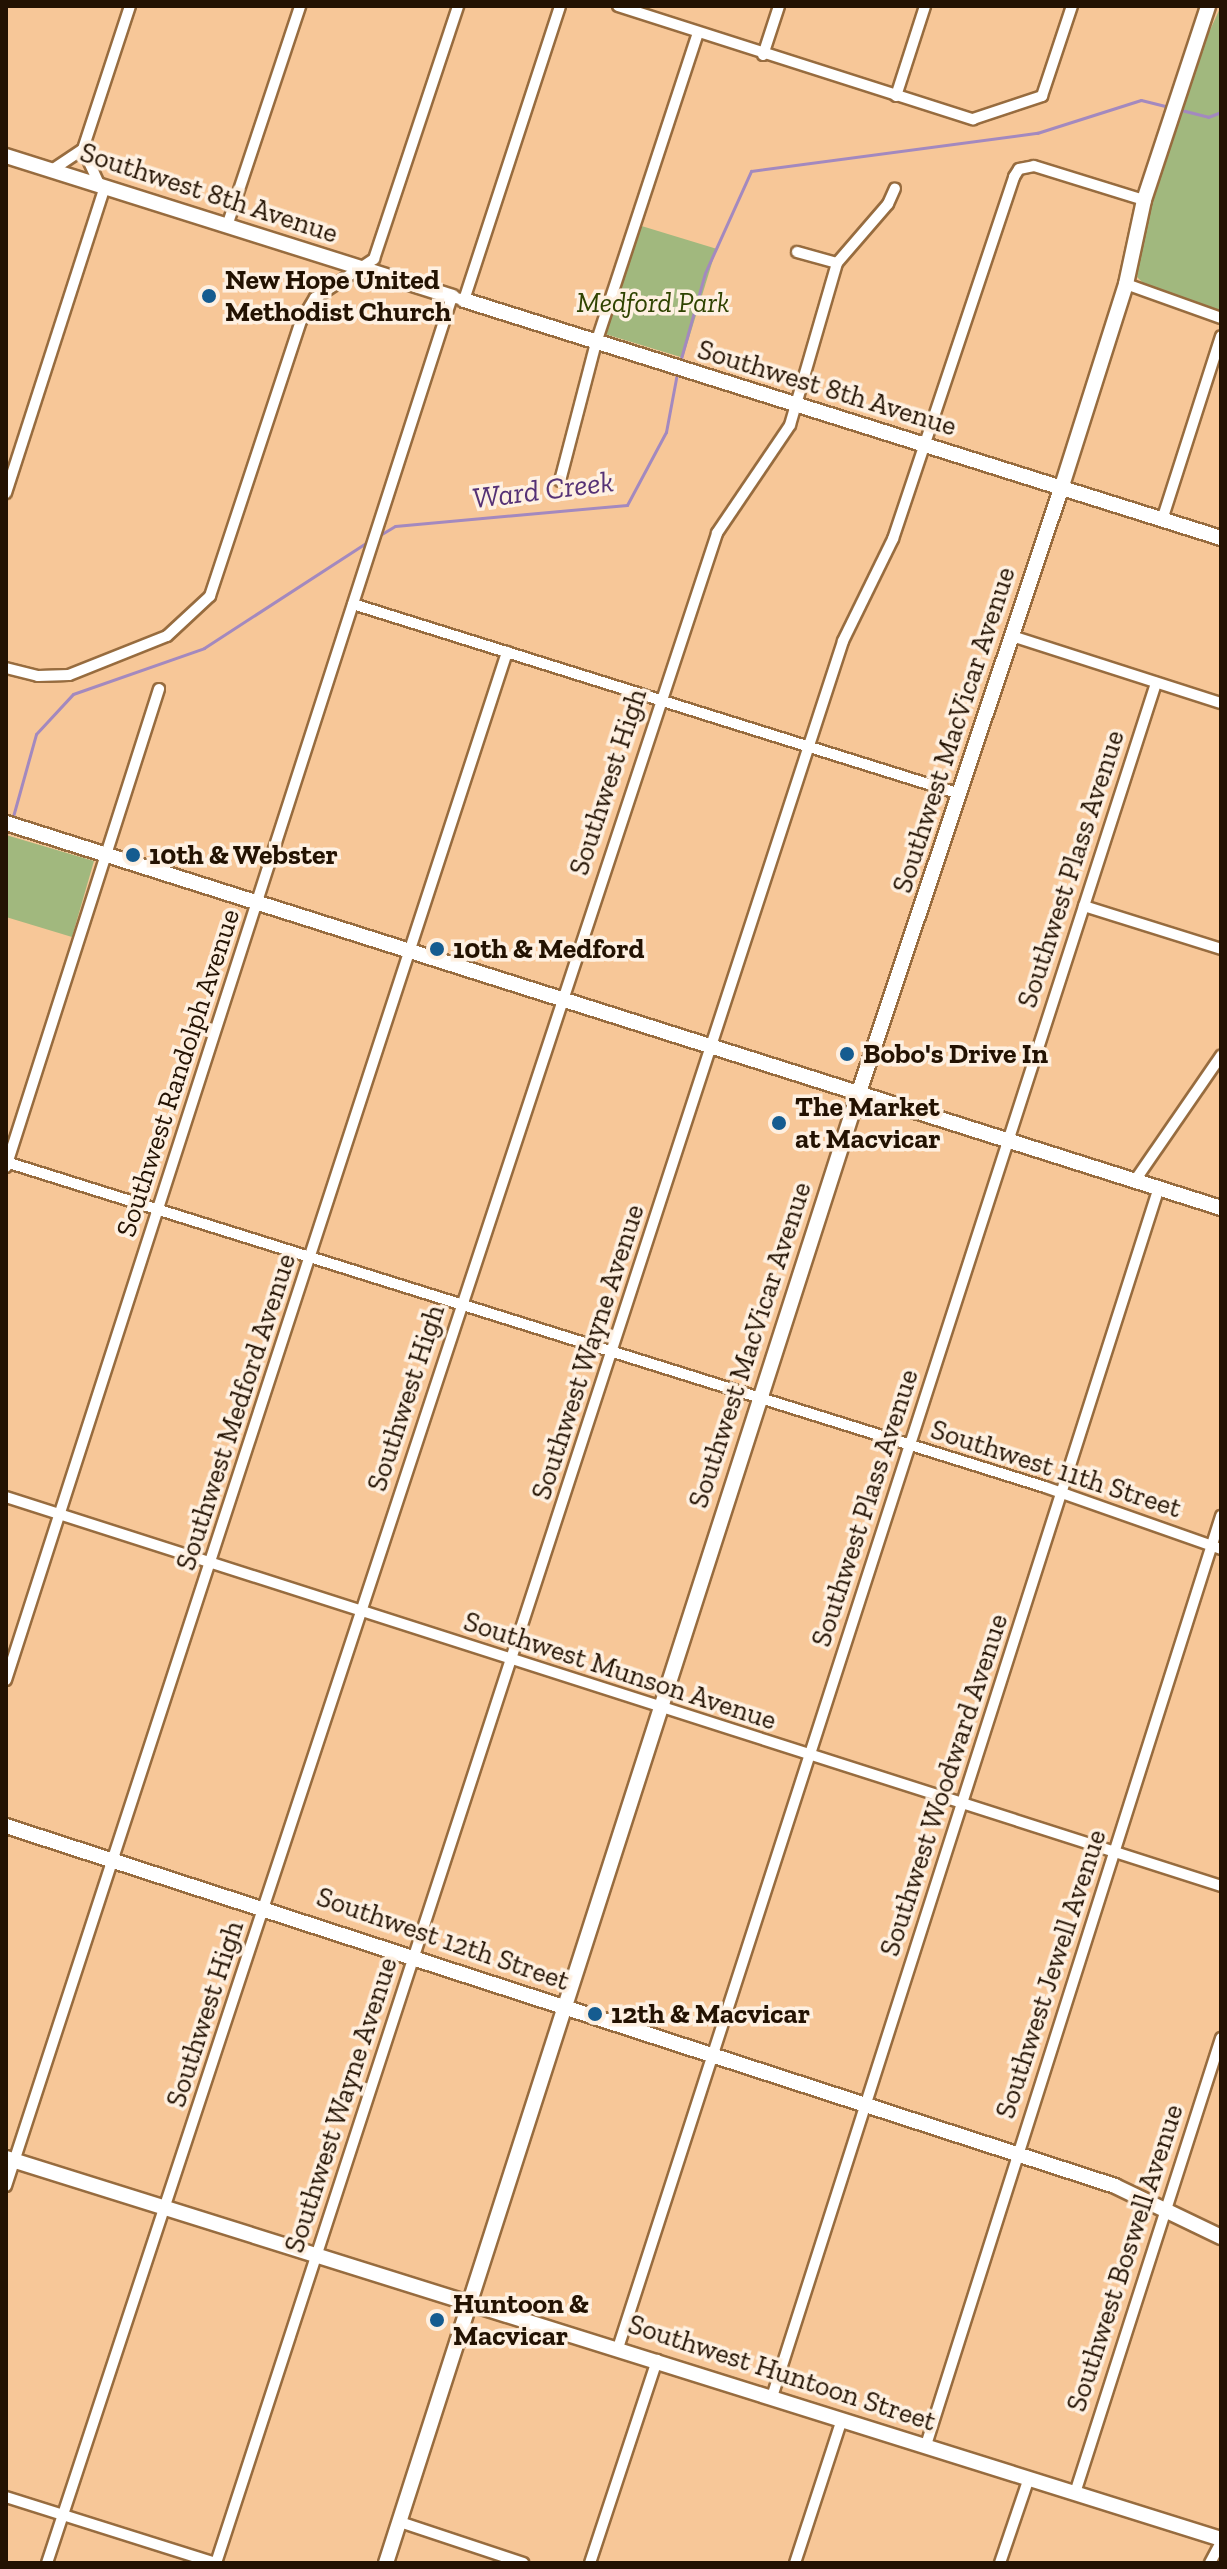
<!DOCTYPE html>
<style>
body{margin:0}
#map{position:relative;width:1227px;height:2569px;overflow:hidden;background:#f7c798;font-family:"Zilla Slab",serif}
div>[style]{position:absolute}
.green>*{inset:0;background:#a1b87e;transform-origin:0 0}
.stream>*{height:3px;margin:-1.5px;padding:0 1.5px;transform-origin:1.5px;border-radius:1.5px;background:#a389bf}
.roads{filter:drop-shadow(2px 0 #976c3f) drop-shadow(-2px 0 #976c3f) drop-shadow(0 2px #976c3f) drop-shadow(0 -2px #976c3f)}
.minor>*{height:10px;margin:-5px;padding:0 5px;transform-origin:5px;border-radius:5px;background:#fff}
.tertiary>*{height:14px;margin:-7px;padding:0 7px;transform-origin:7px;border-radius:7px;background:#fff}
.secondary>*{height:14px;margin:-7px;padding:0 7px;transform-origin:7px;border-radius:7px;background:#fff}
.dots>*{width:22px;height:22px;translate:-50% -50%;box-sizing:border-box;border:4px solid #fef0e1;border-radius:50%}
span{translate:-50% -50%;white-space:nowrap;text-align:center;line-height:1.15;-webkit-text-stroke:7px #fef0e1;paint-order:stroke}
.street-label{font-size:28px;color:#231202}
.poi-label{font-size:28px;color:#231202;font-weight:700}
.left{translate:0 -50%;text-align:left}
.park-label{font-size:28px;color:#2f4300;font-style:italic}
.water-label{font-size:30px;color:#553175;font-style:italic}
.frame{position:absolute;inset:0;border:8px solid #231202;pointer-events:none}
</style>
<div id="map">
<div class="green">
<i style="clip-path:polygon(1221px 6px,1221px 311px,1147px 287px,1137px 277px,1150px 202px,1199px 54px)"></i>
<i style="left:635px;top:224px;width:85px;height:114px;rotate:17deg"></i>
<i style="clip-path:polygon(6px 835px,94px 861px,72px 937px,6px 917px)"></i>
</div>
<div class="stream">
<i style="left:1177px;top:109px;width:32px;rotate:14deg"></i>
<i style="left:1208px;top:117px;width:14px;rotate:-21deg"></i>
<i style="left:680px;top:362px;width:92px;rotate:-74.3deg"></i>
<i style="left:705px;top:273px;width:112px;rotate:-65.7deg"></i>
<i style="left:751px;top:171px;width:289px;rotate:-7.6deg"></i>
<i style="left:1037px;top:133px;width:109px;rotate:-17.6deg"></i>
<i style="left:1141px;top:100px;width:30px;rotate:14deg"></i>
<i style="left:380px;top:535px;width:17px;rotate:-31deg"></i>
<i style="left:395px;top:526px;width:233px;rotate:-5.2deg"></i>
<i style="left:627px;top:505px;width:83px;rotate:-61.9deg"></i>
<i style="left:666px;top:432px;width:60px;rotate:-79.4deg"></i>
<i style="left:12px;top:820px;width:89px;rotate:-74.4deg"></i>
<i style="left:36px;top:734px;width:54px;rotate:-47.2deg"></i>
<i style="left:73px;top:694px;width:139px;rotate:-19.3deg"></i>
<i style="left:204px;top:648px;width:198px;rotate:-33deg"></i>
</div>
<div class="roads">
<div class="minor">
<i style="left:618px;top:6px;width:373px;rotate:17.7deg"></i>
<i style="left:973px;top:119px;width:73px;rotate:-18.4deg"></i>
<i style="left:1042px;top:96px;width:95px;rotate:-71.6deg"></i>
<i style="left:763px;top:55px;width:52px;rotate:-71.9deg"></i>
<i style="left:896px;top:96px;width:95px;rotate:-72.1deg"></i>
<i style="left:83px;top:149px;width:41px;rotate:65.3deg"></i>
<i style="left:52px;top:170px;width:37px;rotate:-34deg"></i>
<i style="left:83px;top:149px;width:151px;rotate:-71.8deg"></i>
<i style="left:227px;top:226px;width:232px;rotate:-71.6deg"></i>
<i style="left:797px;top:252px;width:41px;rotate:15.4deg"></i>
<i style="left:1126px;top:284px;width:101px;rotate:19.7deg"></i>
<i style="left:560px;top:481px;width:143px;rotate:-75.4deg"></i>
<i style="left:596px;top:343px;width:327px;rotate:-71.8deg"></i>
<i style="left:6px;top:493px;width:322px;rotate:-72.1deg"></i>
<i style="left:1162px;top:520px;width:193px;rotate:-72.2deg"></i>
<i style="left:353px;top:604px;width:636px;rotate:17.38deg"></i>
<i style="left:1012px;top:636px;width:219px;rotate:17.8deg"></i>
<i style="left:6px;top:668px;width:33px;rotate:14deg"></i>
<i style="left:38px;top:676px;width:31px;rotate:-2deg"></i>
<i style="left:69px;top:675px;width:105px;rotate:-21.7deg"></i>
<i style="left:167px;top:636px;width:59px;rotate:-42.9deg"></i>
<i style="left:210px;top:596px;width:290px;rotate:-71.7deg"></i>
<i style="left:301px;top:321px;width:27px;rotate:-59deg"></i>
<i style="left:315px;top:298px;width:71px;rotate:-33.5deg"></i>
<i style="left:374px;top:259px;width:267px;rotate:-71.6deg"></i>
<i style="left:1084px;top:906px;width:144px;rotate:17.4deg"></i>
<i style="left:6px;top:1162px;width:1089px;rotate:17.37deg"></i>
<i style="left:1045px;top:1487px;width:187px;rotate:19.4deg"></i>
<i style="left:6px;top:1167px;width:502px;rotate:-72.25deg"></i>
<i style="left:1136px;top:1179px;width:150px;rotate:-55.4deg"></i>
<i style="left:6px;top:1497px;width:1276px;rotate:17.75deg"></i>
<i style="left:6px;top:1680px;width:1453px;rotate:-72.13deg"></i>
<i style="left:452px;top:297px;width:12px;rotate:14deg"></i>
<i style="left:464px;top:300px;width:309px;rotate:-71.9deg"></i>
<i style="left:6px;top:2186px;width:1614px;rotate:-71.91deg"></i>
<i style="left:618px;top:2348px;width:1750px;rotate:-72.09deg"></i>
<i style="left:772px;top:2397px;width:1270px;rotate:-72.26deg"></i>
<i style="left:926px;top:2445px;width:975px;rotate:-72.38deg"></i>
<i style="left:1075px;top:2493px;width:478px;rotate:-72.2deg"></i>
<i style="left:6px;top:2497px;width:219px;rotate:17.5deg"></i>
<i style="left:400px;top:2522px;width:130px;rotate:18.4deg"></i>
<i style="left:47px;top:2563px;width:2138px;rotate:-71.73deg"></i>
<i style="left:717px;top:533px;width:130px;rotate:-55.9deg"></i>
<i style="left:790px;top:425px;width:169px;rotate:-73.8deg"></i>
<i style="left:837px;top:263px;width:78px;rotate:-49.2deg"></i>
<i style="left:888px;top:204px;width:17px;rotate:-66deg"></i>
<i style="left:216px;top:2563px;width:2022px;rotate:-71.93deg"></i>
<i style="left:843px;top:641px;width:114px;rotate:-63.9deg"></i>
<i style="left:893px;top:539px;width:382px;rotate:-71.5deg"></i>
<i style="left:1014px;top:177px;width:9px;rotate:-58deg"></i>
<i style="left:1019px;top:169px;width:15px;rotate:-11deg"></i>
<i style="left:1034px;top:166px;width:115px;rotate:17.2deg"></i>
<i style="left:590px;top:2563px;width:214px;rotate:-71.7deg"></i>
<i style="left:795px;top:2563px;width:151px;rotate:-71.9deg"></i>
<i style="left:1000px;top:2563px;width:90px;rotate:-71.2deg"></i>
<i style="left:1210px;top:2563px;width:24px;rotate:-62deg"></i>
</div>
<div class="tertiary">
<i style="left:6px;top:156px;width:468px;rotate:17.5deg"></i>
<i style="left:464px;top:300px;width:794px;rotate:17.45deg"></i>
<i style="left:386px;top:2563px;width:1529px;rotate:-72.18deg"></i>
<i style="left:854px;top:1107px;width:652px;rotate:-71.48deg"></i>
<i style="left:1061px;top:489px;width:215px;rotate:-72.4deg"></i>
<i style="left:1126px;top:284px;width:86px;rotate:-77.9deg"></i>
<i style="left:1144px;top:200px;width:204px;rotate:-71.7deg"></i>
</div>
<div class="secondary">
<i style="left:6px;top:823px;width:1275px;rotate:17.58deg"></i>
<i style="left:6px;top:1826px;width:1166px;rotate:17.98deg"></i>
<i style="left:1115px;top:2186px;width:118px;rotate:25.7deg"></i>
<i style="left:6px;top:2158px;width:1273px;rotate:17.41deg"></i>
</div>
</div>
<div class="dots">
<i style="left:209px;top:296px;background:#155c90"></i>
<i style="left:133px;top:855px;background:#155c90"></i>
<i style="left:437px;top:949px;background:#155c90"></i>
<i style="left:847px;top:1054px;background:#155c90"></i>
<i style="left:779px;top:1123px;background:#155c90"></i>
<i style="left:595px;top:2014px;background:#155c90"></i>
<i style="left:437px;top:2320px;background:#155c90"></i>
</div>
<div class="street-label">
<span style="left:209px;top:193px;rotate:18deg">Southwest 8th Avenue</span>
<span style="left:827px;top:388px;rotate:17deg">Southwest 8th Avenue</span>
<span style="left:954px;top:730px;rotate:-72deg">Southwest MacVicar Avenue</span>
<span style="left:608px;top:782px;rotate:-72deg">Southwest High</span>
<span style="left:1071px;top:869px;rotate:-72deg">Southwest Plass Avenue</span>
<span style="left:178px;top:1073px;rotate:-72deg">Southwest Randolph Avenue</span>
<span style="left:750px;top:1345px;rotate:-72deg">Southwest MacVicar Avenue</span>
<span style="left:588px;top:1352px;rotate:-72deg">Southwest Wayne Avenue</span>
<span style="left:406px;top:1398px;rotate:-72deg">Southwest High</span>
<span style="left:236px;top:1412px;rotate:-72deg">Southwest Medford Avenue</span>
<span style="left:1056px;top:1469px;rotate:18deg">Southwest 11th Street</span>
<span style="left:865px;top:1508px;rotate:-72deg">Southwest Plass Avenue</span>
<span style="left:620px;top:1671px;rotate:18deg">Southwest Munson Avenue</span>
<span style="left:944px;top:1785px;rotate:-72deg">Southwest Woodward Avenue</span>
<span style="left:443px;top:1939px;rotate:19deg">Southwest 12th Street</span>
<span style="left:1051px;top:1974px;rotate:-72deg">Southwest Jewell Avenue</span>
<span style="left:205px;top:2014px;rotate:-72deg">Southwest High</span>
<span style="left:341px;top:2105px;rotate:-72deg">Southwest Wayne Avenue</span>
<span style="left:1125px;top:2258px;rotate:-72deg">Southwest Boswell Avenue</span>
<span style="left:782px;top:2373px;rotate:18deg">Southwest Huntoon Street</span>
</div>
<div class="poi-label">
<span class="left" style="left:225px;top:296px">New Hope United<br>Methodist Church</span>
<span class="left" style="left:149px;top:855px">10th &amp; Webster</span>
<span class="left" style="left:453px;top:949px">10th &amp; Medford</span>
<span class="left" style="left:863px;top:1054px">Bobo's Drive In</span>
<span class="left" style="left:795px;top:1123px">The Market<br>at Macvicar</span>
<span class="left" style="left:611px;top:2014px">12th &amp; Macvicar</span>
<span class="left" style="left:453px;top:2320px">Huntoon &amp;<br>Macvicar</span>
</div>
<div class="park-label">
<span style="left:653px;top:303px">Medford Park</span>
</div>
<div class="water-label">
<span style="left:543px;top:490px;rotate:-7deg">Ward Creek</span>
</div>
<div class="frame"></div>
</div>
